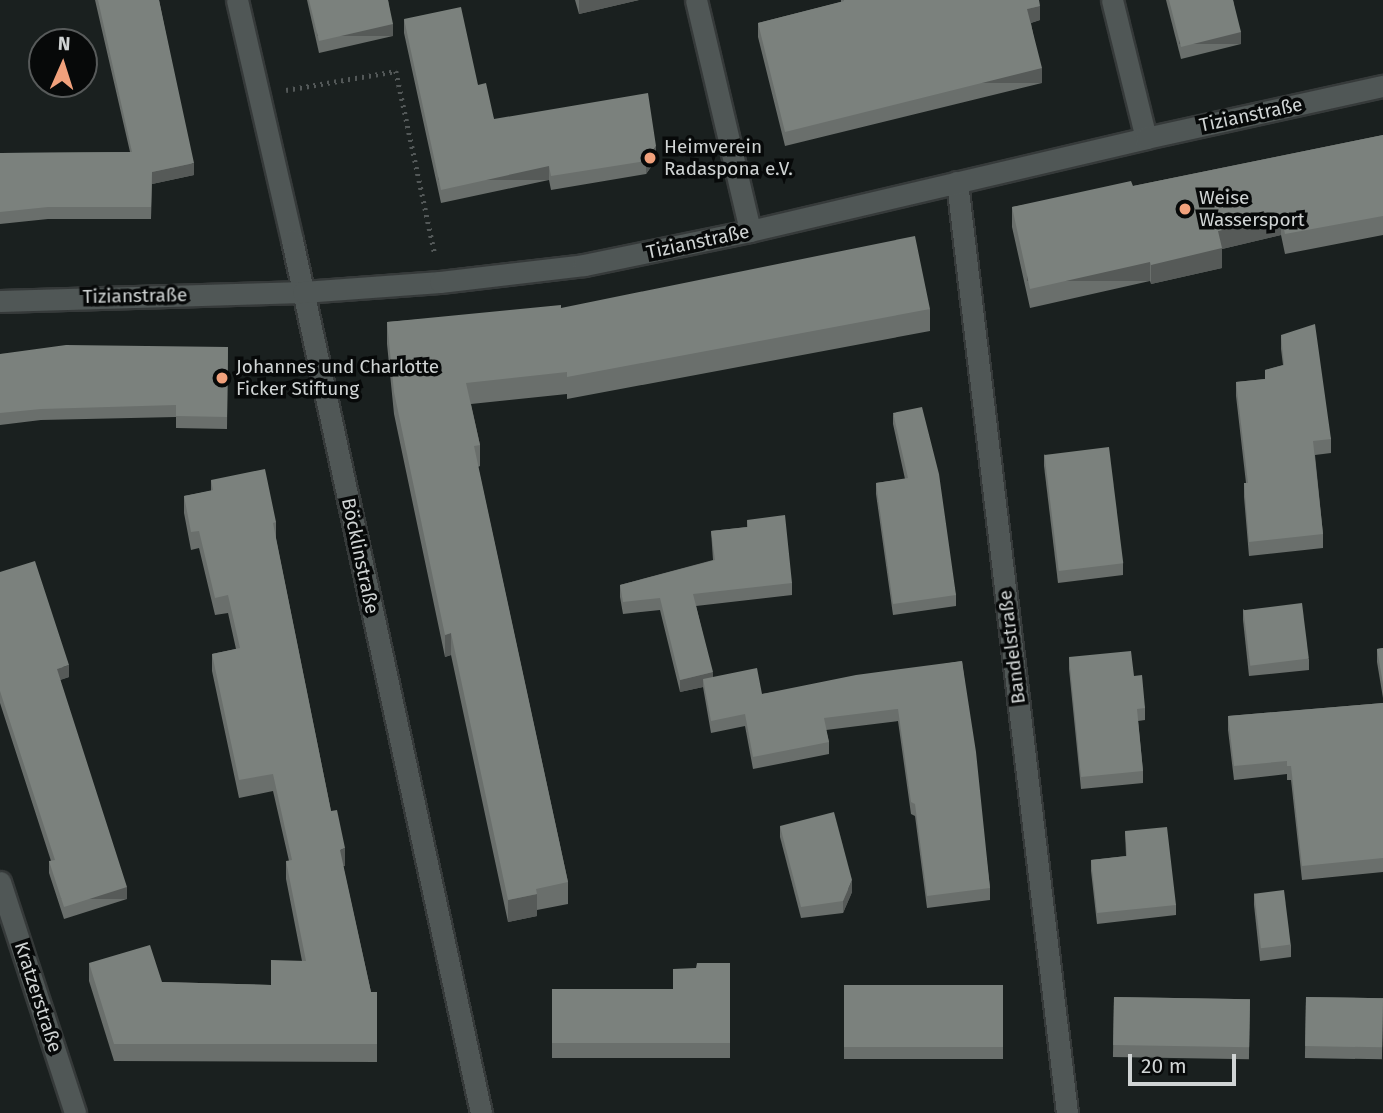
<!DOCTYPE html>
<meta charset="utf-8">
<style>
body{margin:0}
#map{position:relative;width:1383px;height:1113px;overflow:hidden;background:#1a201f;font-family:"Fira Sans",sans-serif}
div>[style]{position:absolute}
.path>*{height:4.5px;margin-top:-2.25px;transform-origin:0;background:repeating-linear-gradient(90deg,#535858 0 2px,transparent 0 7px)}
.roads{filter:drop-shadow(2px 0 #363a3a) drop-shadow(-2px 0 #363a3a) drop-shadow(0 2px #363a3a) drop-shadow(0 -2px #363a3a)}
.minor>*{height:21px;margin:-10.5px;padding:0 10.5px;transform-origin:10.5px;border-radius:10.5px;background:#505756}
.wall>*{inset:0;background:#6a6f6c;transform-origin:0 0}
.shaded-wall>*{inset:0;background:#565a58;transform-origin:0 0}
.building>*{inset:0;background:#7b817d;transform-origin:0 0}
.dots>*{width:19px;height:19px;translate:-50% -50%;box-sizing:border-box;border:4px solid #070909;border-radius:50%}
span{translate:-50% -50%;white-space:nowrap;text-align:center;line-height:1.15;-webkit-text-stroke:7px #070909;paint-order:stroke}
.street-label{font-size:19px;color:#d0d4d4}
.poi-label{font-size:19px;color:#d0d4d4}
.left{translate:0 -50%;text-align:left}
.north{position:absolute;left:28px;top:28px;width:70px;height:70px;box-sizing:border-box;background:#070909;border:2px solid #575a5a;border-radius:50%;rotate:3deg;font-size:19px;font-weight:700;line-height:28px;text-align:center;color:#d0d4d4}
.north::after{content:'';display:block;margin:auto;width:24px;height:32px;background:#f1a17c;clip-path:polygon(50% 0,100% 100%,50% 72%,0 100%)}
.scale{position:absolute;left:1128px;top:1054px;width:108px;height:32px;box-sizing:border-box;border:4px solid #d0d4d4;border-top:0;padding-left:9px;font-size:21px;line-height:24px;white-space:nowrap;color:#d0d4d4;-webkit-text-stroke:5px #070909;paint-order:stroke}
</style>
<div id="map">
<div class="path">
<i style="left:286px;top:90px;width:112px;rotate:-9.8deg"></i>
<i style="left:396px;top:71px;width:188px;rotate:78deg"></i>
</div>
<div class="roads">
<div class="minor">
<i style="left:237px;top:0;width:246px;rotate:77.1deg"></i>
<i style="left:292px;top:240px;width:893px;rotate:77.78deg"></i>
<i style="left:696px;top:0;width:237px;rotate:76.8deg"></i>
<i style="left:1112px;top:0;width:142px;rotate:76.2deg"></i>
<i style="left:957px;top:182px;width:937px;rotate:83.26deg"></i>
<i style="left:0;top:301px;width:303px;rotate:-1.7deg"></i>
<i style="left:303px;top:292px;width:137px;rotate:-4.2deg"></i>
<i style="left:440px;top:282px;width:145px;rotate:-6.7deg"></i>
<i style="left:584px;top:265px;width:169px;rotate:-11.6deg"></i>
<i style="left:750px;top:231px;width:407px;rotate:-13.2deg"></i>
<i style="left:1146px;top:138px;width:243px;rotate:-12.4deg"></i>
<i style="left:0;top:882px;width:243px;rotate:72deg"></i>
</div>
</div>
<div class="wall">
<i style="clip-path:polygon(95px 0,159px 0,194px 175px,152px 184px,151px 219px,48px 219px,0 224px,0 153px,130px 152px)"></i>
<i style="clip-path:polygon(307px 0,388px 0,393px 36px,319px 53px)"></i>
<i style="clip-path:polygon(575px 0,639px 0,579px 14px)"></i>
<i style="clip-path:polygon(841px 0,1039px 0,1040px 20px,1031px 23px,1042px 83px,785px 146px,758px 37px,758px 23px,841px 2px)"></i>
<i style="clip-path:polygon(1166px 0,1233px 0,1241px 44px,1181px 59px)"></i>
<i style="clip-path:polygon(404px 19px,478px 85px,494px 119px,656px 160px,646px 174px,551px 190px,549px 180px,441px 203px,404px 33px)"></i>
<i style="clip-path:polygon(1383px 135px,1383px 235px,1285px 254px,1281px 235px,1222px 249px,1222px 268px,1151px 284px,1150px 281px,1030px 308px,1012px 227px,1012px 207px,1133px 186px)"></i>
<i style="clip-path:polygon(561px 308px,930px 309px,930px 331px,567px 399px,567px 394px,471px 404px,480px 445px,480px 466px,478px 467px,568px 882px,568px 904px,537px 910px,537px 916px,508px 922px,451px 655px,445px 657px,394px 414px,387px 344px,387px 322px)"></i>
<i style="clip-path:polygon(1281px 335px,1331px 439px,1331px 453px,1315px 455px,1323px 534px,1323px 548px,1249px 556px,1244px 497px,1244px 483px,1246px 483px,1236px 396px,1236px 382px,1265px 379px,1265px 370px,1283px 365px,1281px 349px)"></i>
<i style="clip-path:polygon(228px 347px,227px 429px,176px 428px,176px 417px,41px 420px,0 425px,0 354px)"></i>
<i style="clip-path:polygon(893px 413px,956px 595px,956px 606px,893px 615px,876px 494px,876px 483px,905px 479px,893px 424px)"></i>
<i style="clip-path:polygon(1044px 454px,1123px 563px,1123px 575px,1058px 583px,1044px 466px)"></i>
<i style="clip-path:polygon(211px 480px,276px 522px,276px 539px,331px 811px,345px 866px,343px 866px,371px 992px,377px 992px,377px 1062px,114px 1061px,89px 981px,89px 963px,162px 982px,271px 985px,302px 961px,286px 879px,286px 861px,289px 861px,273px 791px,239px 798px,212px 671px,212px 654px,236px 649px,228px 613px,215px 615px,199px 548px,191px 550px,184px 513px,184px 496px,211px 491px)"></i>
<i style="clip-path:polygon(747px 520px,792px 583px,792px 595px,696px 606px,713px 677px,762px 694px,962px 661px,990px 888px,990px 900px,927px 908px,915px 816px,911px 814px,898px 721px,826px 730px,829px 742px,829px 754px,753px 769px,745px 726px,711px 733px,703px 687px,680px 692px,660px 610px,623px 614px,620px 597px,620px 585px,713px 560px,711px 531px,747px 527px)"></i>
<i style="clip-path:polygon(0 572px,69px 677px,60px 680px,127px 899px,64px 919px,49px 873px,49px 861px,51px 861px,0 703px)"></i>
<i style="clip-path:polygon(1243px 609px,1309px 659px,1309px 670px,1249px 676px,1243px 620px)"></i>
<i style="clip-path:polygon(1383px 648px,1383px 698px,1377px 662px,1377px 649px)"></i>
<i style="clip-path:polygon(1069px 657px,1134px 676px,1145px 708px,1145px 720px,1138px 721px,1143px 771px,1143px 783px,1081px 789px,1069px 669px)"></i>
<i style="clip-path:polygon(1383px 703px,1383px 872px,1302px 880px,1291px 780px,1287px 780px,1287px 774px,1234px 780px,1228px 730px,1228px 716px)"></i>
<i style="clip-path:polygon(780px 826px,852px 892px,843px 913px,801px 918px,780px 837px)"></i>
<i style="clip-path:polygon(1125px 831px,1176px 905px,1176px 915px,1097px 924px,1091px 871px,1091px 860px,1126px 856px)"></i>
<i style="clip-path:polygon(1254px 893px,1291px 945px,1291px 957px,1260px 961px,1254px 905px)"></i>
<i style="clip-path:polygon(730px 963px,730px 1058px,552px 1058px,552px 989px,673px 989px,696px 968px)"></i>
<i style="left:1003px;top:985px;width:74px;height:159px;rotate:90deg"></i>
<i style="left:1114px;top:997px;width:136px;height:60px;rotate:1deg"></i>
<i style="left:1306px;top:997px;width:77px;height:61px;rotate:1deg"></i>
</div>
<div class="shaded-wall">
<i style="clip-path:polygon(579px 0,639px 0,579px 14px)"></i>
<i style="clip-path:polygon(1040px 6px,1040px 20px,1027px 24px,1027px 9px)"></i>
<i style="left:393px;top:24px;width:12px;height:76px;rotate:90deg"></i>
<i style="left:1241px;top:32px;width:12px;height:62px;rotate:90deg"></i>
<i style="left:1042px;top:68px;width:15px;height:265px;rotate:90deg"></i>
<i style="clip-path:polygon(656px 146px,656px 160px,646px 174px,646px 161px)"></i>
<i style="clip-path:polygon(194px 163px,194px 175px,152px 184px,151px 219px,152px 172px)"></i>
<i style="left:549px;top:166px;width:14px;height:111px;rotate:90deg"></i>
<i style="clip-path:polygon(1281px 216px,1281px 235px,1222px 249px,1222px 268px,1151px 284px,1151px 265px,1218px 231px)"></i>
<i style="left:1150px;top:262px;width:19px;height:123px;rotate:90deg"></i>
<i style="clip-path:polygon(451px 633px,451px 655px,445px 657px,445px 635px)"></i>
<i style="clip-path:polygon(69px 665px,69px 677px,57px 681px,57px 669px)"></i>
<i style="clip-path:polygon(713px 672px,713px 684px,703px 679px,703px 687px,680px 692px,680px 680px)"></i>
<i style="clip-path:polygon(345px 848px,345px 866px,340px 867px,340px 850px)"></i>
<i style="clip-path:polygon(852px 880px,852px 892px,843px 913px,843px 901px)"></i>
<i style="left:127px;top:887px;width:12px;height:66px;rotate:90deg"></i>
<i style="clip-path:polygon(537px 894px,537px 916px,508px 922px,508px 900px)"></i>
</div>
<div class="building">
<i style="clip-path:polygon(98px 0,159px 0,194px 163px,152px 172px,151px 207px,48px 207px,0 212px,0 153px,132px 152px)"></i>
<i style="clip-path:polygon(309px 0,388px 0,393px 24px,319px 41px)"></i>
<i style="clip-path:polygon(844px 0,1039px 0,1040px 6px,1027px 9px,1042px 68px,785px 132px,758px 23px,844px 1px)"></i>
<i style="clip-path:polygon(1169px 0,1233px 0,1241px 32px,1181px 47px)"></i>
<i style="clip-path:polygon(461px 7px,478px 85px,486px 83px,494px 119px,648px 93px,656px 146px,646px 161px,551px 176px,549px 166px,441px 190px,404px 19px)"></i>
<i style="clip-path:polygon(1383px 135px,1383px 216px,1285px 234px,1281px 216px,1218px 231px,1222px 248px,1151px 265px,1150px 262px,1030px 289px,1012px 207px,1131px 181px,1133px 186px)"></i>
<i style="clip-path:polygon(915px 236px,930px 309px,567px 377px,567px 372px,466px 383px,480px 445px,474px 446px,568px 882px,536px 889px,537px 894px,508px 900px,451px 633px,445px 635px,394px 392px,387px 322px,561px 305px,561px 308px)"></i>
<i style="clip-path:polygon(1315px 324px,1331px 439px,1313px 441px,1323px 534px,1249px 542px,1244px 483px,1248px 483px,1236px 382px,1265px 379px,1265px 370px,1284px 365px,1281px 335px)"></i>
<i style="clip-path:polygon(66px 345px,228px 347px,227px 417px,176px 416px,176px 405px,41px 409px,0 413px,0 354px)"></i>
<i style="clip-path:polygon(922px 407px,939px 474px,956px 595px,893px 604px,876px 483px,908px 478px,893px 413px)"></i>
<i style="left:1109px;top:447px;width:117px;height:65px;rotate:83deg"></i>
<i style="clip-path:polygon(265px 469px,276px 522px,273px 523px,331px 811px,337px 810px,345px 848px,340px 850px,371px 992px,377px 992px,377px 1044px,114px 1044px,89px 963px,150px 945px,162px 982px,271px 985px,271px 960px,306px 961px,286px 861px,292px 860px,273px 774px,239px 780px,212px 654px,240px 648px,228px 595px,215px 598px,199px 531px,191px 532px,184px 496px,213px 490px,211px 480px)"></i>
<i style="clip-path:polygon(785px 515px,792px 583px,693px 594px,713px 672px,680px 680px,660px 598px,623px 602px,620px 585px,715px 560px,711px 531px,748px 527px,747px 520px)"></i>
<i style="clip-path:polygon(35px 561px,69px 665px,57px 669px,127px 887px,64px 907px,49px 861px,55px 860px,0 691px,0 572px)"></i>
<i style="left:1302px;top:603px;width:56px;height:59px;rotate:83deg"></i>
<i style="clip-path:polygon(1383px 648px,1383px 684px,1377px 649px)"></i>
<i style="clip-path:polygon(1131px 651px,1134px 676px,1142px 675px,1145px 708px,1137px 709px,1143px 771px,1081px 777px,1069px 657px)"></i>
<i style="clip-path:polygon(962px 661px,976px 752px,990px 888px,927px 896px,915px 804px,911px 802px,898px 709px,824px 718px,829px 742px,753px 757px,745px 714px,711px 721px,703px 679px,757px 668px,762px 694px,856px 675px)"></i>
<i style="clip-path:polygon(1383px 703px,1383px 858px,1302px 866px,1291px 766px,1287px 766px,1287px 761px,1234px 766px,1228px 716px)"></i>
<i style="clip-path:polygon(834px 812px,852px 880px,843px 901px,801px 907px,780px 826px)"></i>
<i style="clip-path:polygon(1167px 827px,1176px 905px,1097px 913px,1091px 860px,1127px 856px,1125px 831px)"></i>
<i style="left:1284px;top:890px;width:55px;height:30px;rotate:83deg"></i>
<i style="clip-path:polygon(697px 963px,730px 963px,730px 1043px,552px 1043px,552px 989px,673px 989px,673px 969px,696px 968px)"></i>
<i style="left:1003px;top:985px;width:62px;height:159px;rotate:90deg"></i>
<i style="left:1114px;top:997px;width:136px;height:48px;rotate:1deg"></i>
<i style="left:1306px;top:997px;width:77px;height:49px;rotate:1deg"></i>
</div>
<div class="dots">
<i style="left:650px;top:158px;background:#f1a17c"></i>
<i style="left:1185px;top:209px;background:#f1a17c"></i>
<i style="left:222px;top:378px;background:#f1a17c"></i>
</div>
<div class="street-label">
<span style="left:1251px;top:115px;rotate:-12deg">Tizianstraße</span>
<span style="left:698px;top:242px;rotate:-12deg">Tizianstraße</span>
<span style="left:135px;top:296px;rotate:-1deg">Tizianstraße</span>
<span style="left:360px;top:556px;rotate:78deg">Böcklinstraße</span>
<span style="left:1012px;top:647px;rotate:-97deg">Bandelstraße</span>
<span style="left:38px;top:997px;rotate:72deg">Kratzerstraße</span>
</div>
<div class="poi-label">
<span class="left" style="left:664px;top:158px">Heimverein<br>Radaspona e.V.</span>
<span class="left" style="left:1199px;top:209px">Weise<br>Wassersport</span>
<span class="left" style="left:236px;top:378px">Johannes und Charlotte<br>Ficker Stiftung</span>
</div>
<div class="north">N</div>
<div class="scale">20 m</div>
</div>
